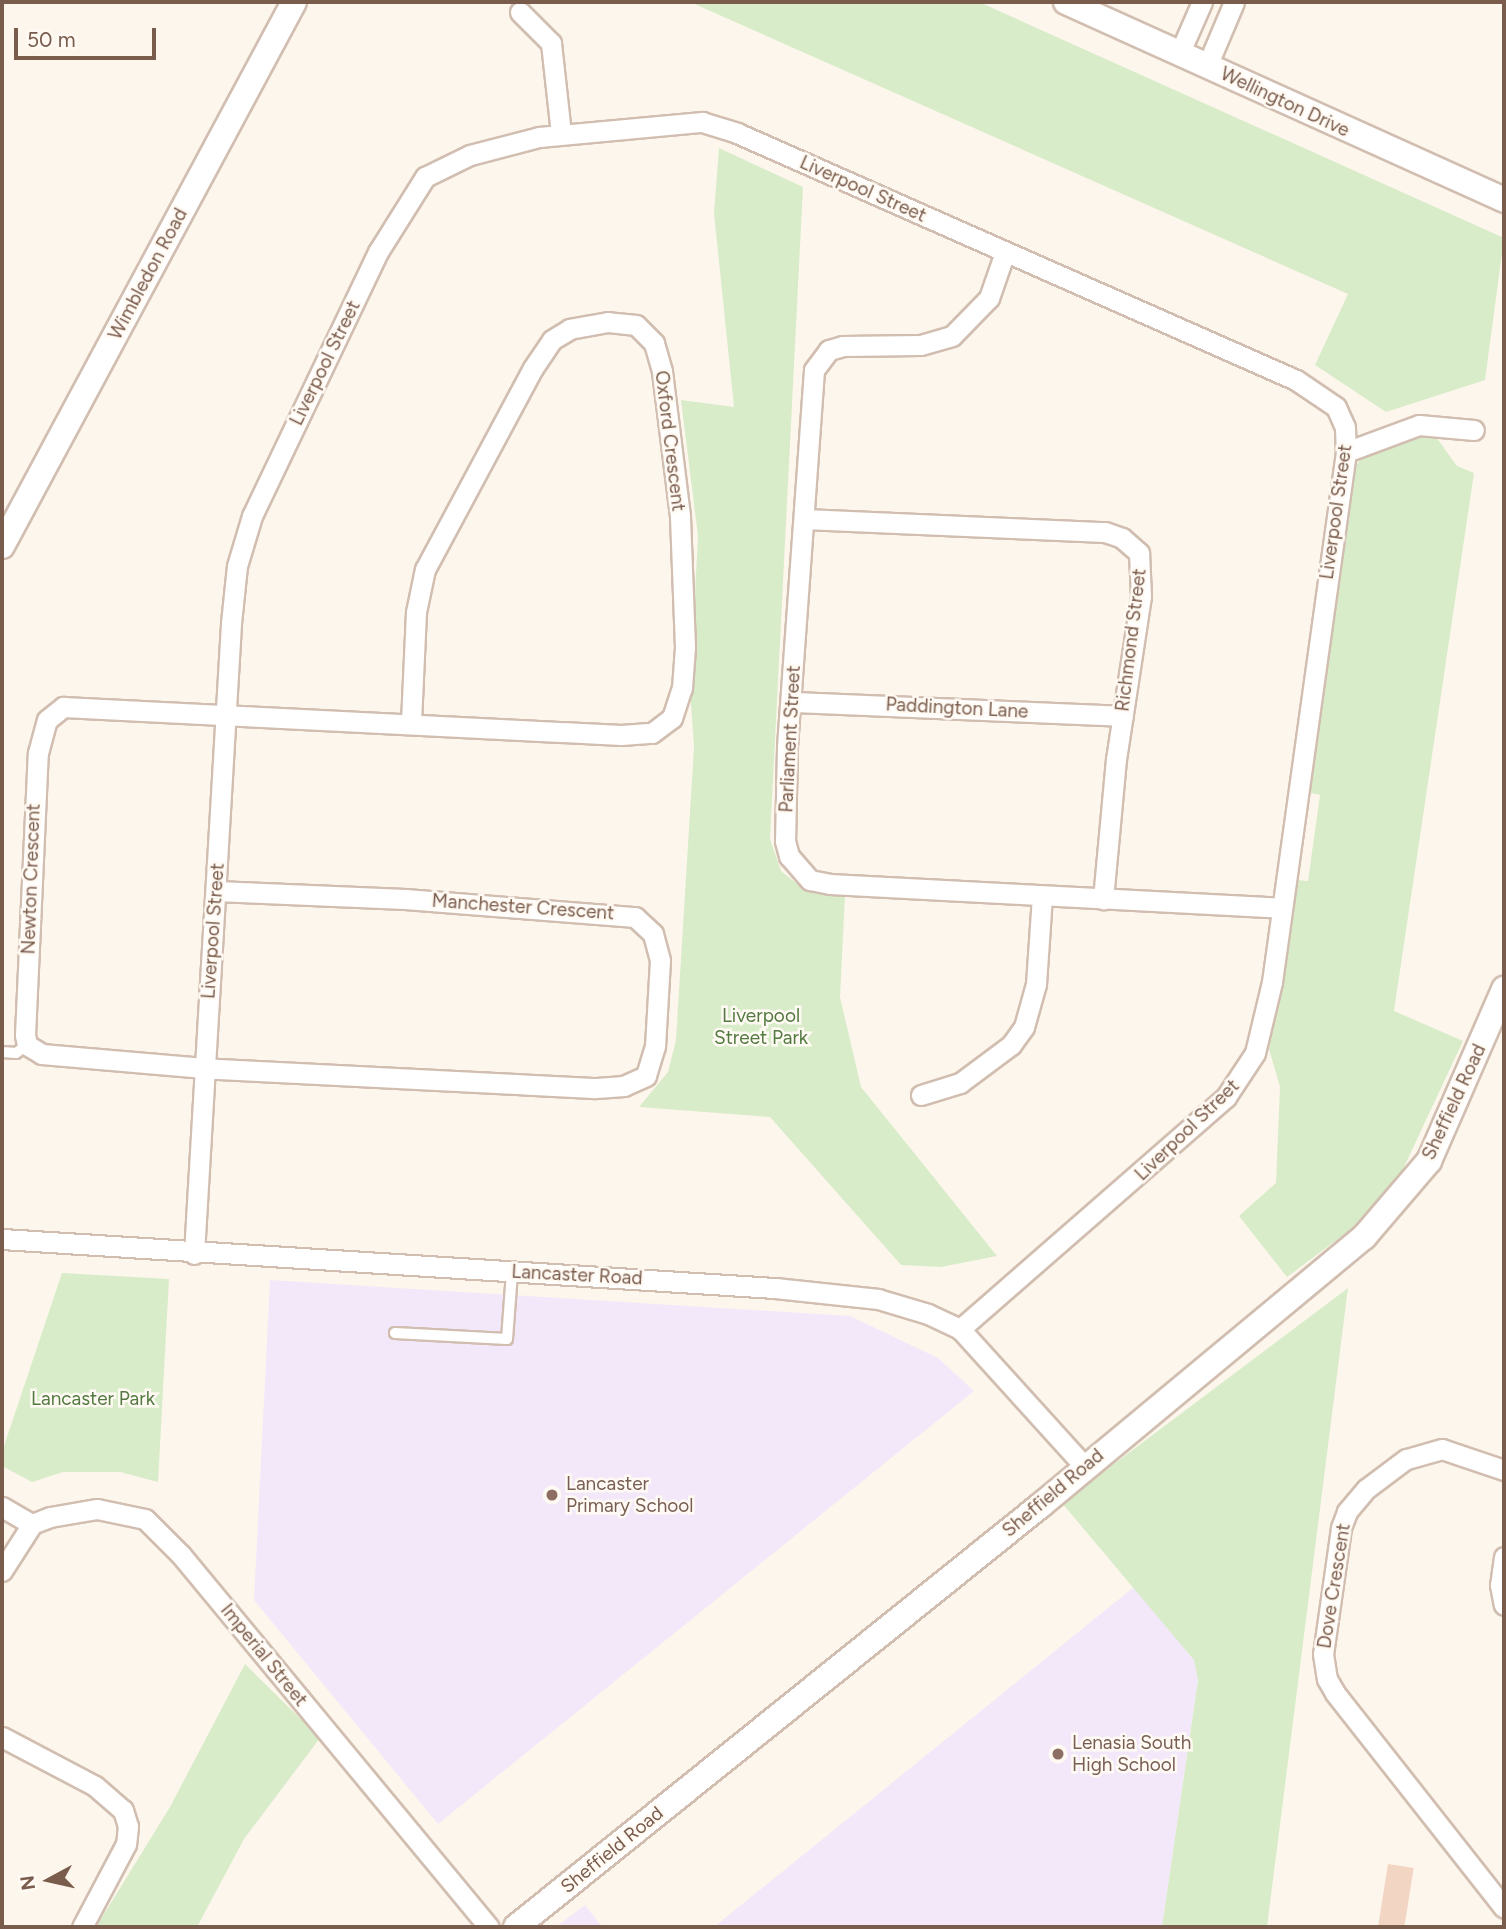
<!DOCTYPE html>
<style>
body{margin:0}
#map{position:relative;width:1506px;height:1929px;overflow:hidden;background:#fdf6ec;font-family:Figtree,sans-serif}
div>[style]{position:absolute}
.education>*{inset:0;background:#f3e8fa}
.green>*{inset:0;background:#d8ecc9}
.building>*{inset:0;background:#f3d5c3;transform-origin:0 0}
.roads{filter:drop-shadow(2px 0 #d1beb0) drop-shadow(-2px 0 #d1beb0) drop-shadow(0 2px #d1beb0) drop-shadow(0 -2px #d1beb0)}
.service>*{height:10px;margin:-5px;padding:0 5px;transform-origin:5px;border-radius:5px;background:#fff}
.minor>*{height:19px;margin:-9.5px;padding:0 9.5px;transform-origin:9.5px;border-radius:9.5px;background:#fff}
.tertiary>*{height:24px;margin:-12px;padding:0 12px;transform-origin:12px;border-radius:12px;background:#fff}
.dots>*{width:19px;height:19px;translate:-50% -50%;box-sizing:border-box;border:4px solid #fffaf3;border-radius:50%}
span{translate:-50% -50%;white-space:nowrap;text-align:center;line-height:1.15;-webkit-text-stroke:5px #fffaf3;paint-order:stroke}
.street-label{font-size:19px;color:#7a5c4d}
.park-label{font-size:19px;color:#537a41}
.education-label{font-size:19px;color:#785e54}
.left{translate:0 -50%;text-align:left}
.frame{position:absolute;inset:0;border:4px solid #7a5c4d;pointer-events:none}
.north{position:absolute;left:14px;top:1845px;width:70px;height:70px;-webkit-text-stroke:5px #fffaf3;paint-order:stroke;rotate:262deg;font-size:19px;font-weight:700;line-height:28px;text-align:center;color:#7a5c4d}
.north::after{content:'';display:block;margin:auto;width:24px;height:32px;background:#7a5c4d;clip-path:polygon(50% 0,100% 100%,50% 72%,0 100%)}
.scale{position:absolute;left:14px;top:28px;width:142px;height:32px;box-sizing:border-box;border:4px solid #7a5c4d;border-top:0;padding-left:9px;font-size:21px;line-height:24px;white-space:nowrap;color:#7a5c4d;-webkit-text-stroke:5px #fffaf3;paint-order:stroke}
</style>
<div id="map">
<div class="education">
<i style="clip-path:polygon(270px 1280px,850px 1316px,938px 1358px,974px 1391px,438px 1824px,254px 1600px)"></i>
<i style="clip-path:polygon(1134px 1587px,1194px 1660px,1198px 1679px,1162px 1927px,714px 1927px)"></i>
<i style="clip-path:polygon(585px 1905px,602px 1927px,556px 1927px)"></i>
</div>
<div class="green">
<i style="clip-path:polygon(690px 2px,979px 2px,1504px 238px,1485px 380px,1386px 412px,1315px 365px,1348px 294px)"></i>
<i style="clip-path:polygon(719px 148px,803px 187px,770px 839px,781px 871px,796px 883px,811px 891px,845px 895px,840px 997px,861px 1087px,997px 1256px,941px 1267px,901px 1265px,770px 1117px,639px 1107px,668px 1072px,676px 1040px,694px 747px,690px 690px,698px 536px,681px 400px,734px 407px,714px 213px)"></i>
<i style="clip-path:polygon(1421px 433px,1436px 437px,1457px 466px,1474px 473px,1394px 1011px,1463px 1041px,1398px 1180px,1358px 1224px,1287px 1277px,1239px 1216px,1276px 1183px,1280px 1087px,1269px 1049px,1295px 880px,1308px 881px,1320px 795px,1306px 792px,1355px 467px,1363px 456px)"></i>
<i style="clip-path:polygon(62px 1273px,169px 1279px,158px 1482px,120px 1472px,63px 1472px,32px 1482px,2px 1466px,2px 1452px)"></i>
<i style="clip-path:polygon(1348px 1288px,1267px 1927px,1162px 1927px,1198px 1680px,1194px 1660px,1062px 1503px)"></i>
<i style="clip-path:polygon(245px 1664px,320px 1738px,244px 1839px,197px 1927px,96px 1927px,170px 1807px)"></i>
</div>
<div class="building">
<i style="left:1388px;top:1864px;width:26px;height:64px;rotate:9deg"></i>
</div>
<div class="roads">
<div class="service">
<i style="left:2px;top:1052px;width:14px;rotate:4deg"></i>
<i style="left:16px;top:1053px;width:14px;rotate:-36deg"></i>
<i style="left:395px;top:1333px;width:112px;rotate:3.1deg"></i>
<i style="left:507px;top:1339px;width:67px;rotate:-85.7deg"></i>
</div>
<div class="minor">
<i style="left:520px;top:12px;width:44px;rotate:45deg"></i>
<i style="left:551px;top:43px;width:92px;rotate:83.7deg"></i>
<i style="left:1180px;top:52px;width:55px;rotate:-66.3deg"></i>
<i style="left:1207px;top:66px;width:69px;rotate:-67.1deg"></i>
<i style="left:1005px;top:252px;width:49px;rotate:109.2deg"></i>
<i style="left:989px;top:298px;width:53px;rotate:134.2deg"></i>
<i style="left:952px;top:336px;width:33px;rotate:164deg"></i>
<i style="left:920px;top:345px;width:77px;rotate:179.3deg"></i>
<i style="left:843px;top:346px;width:15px;rotate:164deg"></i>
<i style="left:829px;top:350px;width:25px;rotate:127deg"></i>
<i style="left:814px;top:370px;width:379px;rotate:94.1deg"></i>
<i style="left:787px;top:748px;width:93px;rotate:91.2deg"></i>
<i style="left:785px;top:841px;width:16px;rotate:75deg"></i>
<i style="left:789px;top:856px;width:32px;rotate:49deg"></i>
<i style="left:810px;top:880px;width:20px;rotate:11deg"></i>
<i style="left:830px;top:884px;width:452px;rotate:3deg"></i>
<i style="left:1346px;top:452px;width:78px;rotate:-20.3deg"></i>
<i style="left:1419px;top:425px;width:55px;rotate:5.2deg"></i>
<i style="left:804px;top:519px;width:301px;rotate:2.5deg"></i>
<i style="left:1105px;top:532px;width:18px;rotate:19deg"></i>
<i style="left:1122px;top:538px;width:23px;rotate:41deg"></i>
<i style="left:1139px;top:553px;width:43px;rotate:87.3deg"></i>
<i style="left:1141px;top:596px;width:165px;rotate:98.7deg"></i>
<i style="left:1116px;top:759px;width:141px;rotate:95.3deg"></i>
<i style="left:792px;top:702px;width:331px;rotate:2.4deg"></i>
<i style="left:216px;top:891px;width:189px;rotate:2.4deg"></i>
<i style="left:405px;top:899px;width:231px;rotate:4.5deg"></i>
<i style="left:635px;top:917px;width:25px;rotate:43deg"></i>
<i style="left:653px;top:934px;width:27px;rotate:75deg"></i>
<i style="left:660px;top:960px;width:86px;rotate:93.3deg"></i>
<i style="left:655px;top:1046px;width:31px;rotate:107deg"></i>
<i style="left:646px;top:1076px;width:24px;rotate:156deg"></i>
<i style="left:624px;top:1086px;width:31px;rotate:176deg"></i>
<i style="left:593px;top:1088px;width:390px;rotate:-177.1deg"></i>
<i style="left:204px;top:1068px;width:163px;rotate:-175.1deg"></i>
<i style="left:42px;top:1054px;width:17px;rotate:-149deg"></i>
<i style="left:27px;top:1045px;width:10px;rotate:-101deg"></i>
<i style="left:25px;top:1035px;width:282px;rotate:-87.4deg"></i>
<i style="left:38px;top:753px;width:34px;rotate:-75deg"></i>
<i style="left:47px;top:720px;width:21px;rotate:-39deg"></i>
<i style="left:63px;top:707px;width:559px;rotate:2.87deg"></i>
<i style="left:621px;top:735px;width:31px;rotate:-4deg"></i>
<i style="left:652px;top:733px;width:25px;rotate:-37deg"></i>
<i style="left:672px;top:718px;width:32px;rotate:-72deg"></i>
<i style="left:682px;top:688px;width:41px;rotate:-85.8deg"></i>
<i style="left:685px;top:647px;width:131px;rotate:-92.2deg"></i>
<i style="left:680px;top:516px;width:146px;rotate:-97.1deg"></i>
<i style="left:662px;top:371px;width:29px;rotate:-106deg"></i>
<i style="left:654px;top:343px;width:25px;rotate:-135deg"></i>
<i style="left:636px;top:325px;width:28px;rotate:-174deg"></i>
<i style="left:608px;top:322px;width:39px;rotate:170deg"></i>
<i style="left:570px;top:329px;width:21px;rotate:149deg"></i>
<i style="left:552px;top:340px;width:34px;rotate:124deg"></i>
<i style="left:533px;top:368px;width:228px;rotate:118.2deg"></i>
<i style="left:425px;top:569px;width:44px;rotate:101.8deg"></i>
<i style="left:416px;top:612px;width:110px;rotate:92.6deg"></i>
<i style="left:921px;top:1095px;width:41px;rotate:-17.1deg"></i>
<i style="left:960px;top:1083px;width:64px;rotate:-36.7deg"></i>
<i style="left:1011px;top:1045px;width:22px;rotate:-54deg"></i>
<i style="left:1024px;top:1027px;width:45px;rotate:-74.4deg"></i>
<i style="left:1036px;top:984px;width:88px;rotate:-86.1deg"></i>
<i style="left:2px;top:1239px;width:775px;rotate:3.63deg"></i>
<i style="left:775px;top:1288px;width:104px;rotate:6.1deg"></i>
<i style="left:878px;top:1299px;width:52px;rotate:16.7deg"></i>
<i style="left:928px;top:1314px;width:35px;rotate:25deg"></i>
<i style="left:960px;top:1329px;width:186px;rotate:47.8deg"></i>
<i style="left:194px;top:1254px;width:632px;rotate:-86.64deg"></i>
<i style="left:231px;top:623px;width:57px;rotate:-84deg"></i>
<i style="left:237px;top:566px;width:52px;rotate:-73.3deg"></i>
<i style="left:252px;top:516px;width:293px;rotate:-64.5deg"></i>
<i style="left:378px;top:252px;width:89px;rotate:-57.9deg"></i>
<i style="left:425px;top:177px;width:50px;rotate:-26.1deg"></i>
<i style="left:470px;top:155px;width:71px;rotate:-14.6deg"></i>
<i style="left:539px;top:137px;width:164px;rotate:-5.3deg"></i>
<i style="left:702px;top:122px;width:37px;rotate:17deg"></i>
<i style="left:737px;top:133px;width:611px;rotate:23.84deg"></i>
<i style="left:1296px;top:380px;width:48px;rotate:34deg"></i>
<i style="left:1336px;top:407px;width:22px;rotate:66deg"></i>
<i style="left:1345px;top:427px;width:25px;rotate:88deg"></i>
<i style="left:1346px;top:452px;width:535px;rotate:97.95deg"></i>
<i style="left:1272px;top:982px;width:73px;rotate:103.5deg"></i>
<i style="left:1255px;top:1053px;width:53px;rotate:123.4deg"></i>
<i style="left:1226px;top:1097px;width:353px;rotate:138.9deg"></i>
<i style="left:1504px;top:1470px;width:65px;rotate:-161.3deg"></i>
<i style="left:1442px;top:1449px;width:37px;rotate:164deg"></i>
<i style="left:1406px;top:1459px;width:50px;rotate:143.1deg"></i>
<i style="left:1366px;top:1489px;width:30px;rotate:130deg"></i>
<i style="left:1347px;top:1512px;width:17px;rotate:111deg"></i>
<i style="left:1341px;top:1528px;width:127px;rotate:98.1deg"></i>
<i style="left:1323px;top:1654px;width:25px;rotate:81deg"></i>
<i style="left:1327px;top:1679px;width:16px;rotate:60deg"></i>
<i style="left:1335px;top:1693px;width:273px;rotate:51.8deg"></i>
<i style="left:2px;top:1507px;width:34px;rotate:30deg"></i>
<i style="left:1504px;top:1557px;width:28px;rotate:98deg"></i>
<i style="left:1500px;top:1585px;width:20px;rotate:79deg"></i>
<i style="left:2px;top:1571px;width:56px;rotate:-57.4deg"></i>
<i style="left:32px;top:1524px;width:19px;rotate:-21deg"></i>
<i style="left:50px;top:1517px;width:48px;rotate:-9.7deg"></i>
<i style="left:97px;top:1509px;width:49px;rotate:11.8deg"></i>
<i style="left:145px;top:1519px;width:51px;rotate:45deg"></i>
<i style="left:181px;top:1555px;width:483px;rotate:50.4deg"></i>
<i style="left:2px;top:1737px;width:105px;rotate:27.8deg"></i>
<i style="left:95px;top:1786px;width:37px;rotate:41deg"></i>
<i style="left:123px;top:1810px;width:17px;rotate:73deg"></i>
<i style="left:128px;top:1826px;width:18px;rotate:96deg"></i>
<i style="left:126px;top:1844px;width:94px;rotate:117.9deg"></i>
</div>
<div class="tertiary">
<i style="left:1066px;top:2px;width:481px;rotate:24.3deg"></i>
<i style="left:2px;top:546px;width:617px;rotate:-61.77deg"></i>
<i style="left:516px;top:1927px;width:674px;rotate:-38.79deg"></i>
<i style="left:1041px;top:1505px;width:420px;rotate:-39.7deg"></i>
<i style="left:1364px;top:1237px;width:100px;rotate:-49.5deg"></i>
<i style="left:1429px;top:1161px;width:188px;rotate:-66.4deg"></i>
</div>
</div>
<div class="dots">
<i style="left:552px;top:1495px;background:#8d6e63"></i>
<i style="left:1058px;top:1754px;background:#8d6e63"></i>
</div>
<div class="street-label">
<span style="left:1285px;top:102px;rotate:25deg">Wellington Drive</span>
<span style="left:863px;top:189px;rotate:24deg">Liverpool Street</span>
<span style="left:148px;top:274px;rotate:-62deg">Wimbledon Road</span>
<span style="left:325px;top:363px;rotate:-64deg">Liverpool Street</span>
<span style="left:670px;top:441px;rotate:83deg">Oxford Crescent</span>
<span style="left:1336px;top:512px;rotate:-82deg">Liverpool Street</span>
<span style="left:1131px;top:640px;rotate:-83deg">Richmond Street</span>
<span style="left:957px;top:708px;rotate:3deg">Paddington Lane</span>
<span style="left:790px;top:739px;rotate:-87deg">Parliament Street</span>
<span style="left:31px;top:879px;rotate:-88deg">Newton Crescent</span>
<span style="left:523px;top:907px;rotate:4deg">Manchester Crescent</span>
<span style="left:213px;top:931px;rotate:-86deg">Liverpool Street</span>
<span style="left:1454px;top:1102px;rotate:-65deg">Sheffield Road</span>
<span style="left:1187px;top:1130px;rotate:-44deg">Liverpool Street</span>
<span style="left:577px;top:1275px;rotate:3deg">Lancaster Road</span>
<span style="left:1053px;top:1493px;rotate:-40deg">Sheffield Road</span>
<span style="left:1334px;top:1586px;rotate:-81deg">Dove Crescent</span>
<span style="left:264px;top:1655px;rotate:51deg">Imperial Street</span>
<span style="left:612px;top:1850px;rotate:-39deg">Sheffield Road</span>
</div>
<div class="park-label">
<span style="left:761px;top:1027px">Liverpool<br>Street Park</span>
<span style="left:93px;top:1399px">Lancaster Park</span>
</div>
<div class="education-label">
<span class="left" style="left:566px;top:1495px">Lancaster<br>Primary School</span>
<span class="left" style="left:1072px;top:1754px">Lenasia South<br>High School</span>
</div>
<div class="frame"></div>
<div class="north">N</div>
<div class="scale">50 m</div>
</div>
